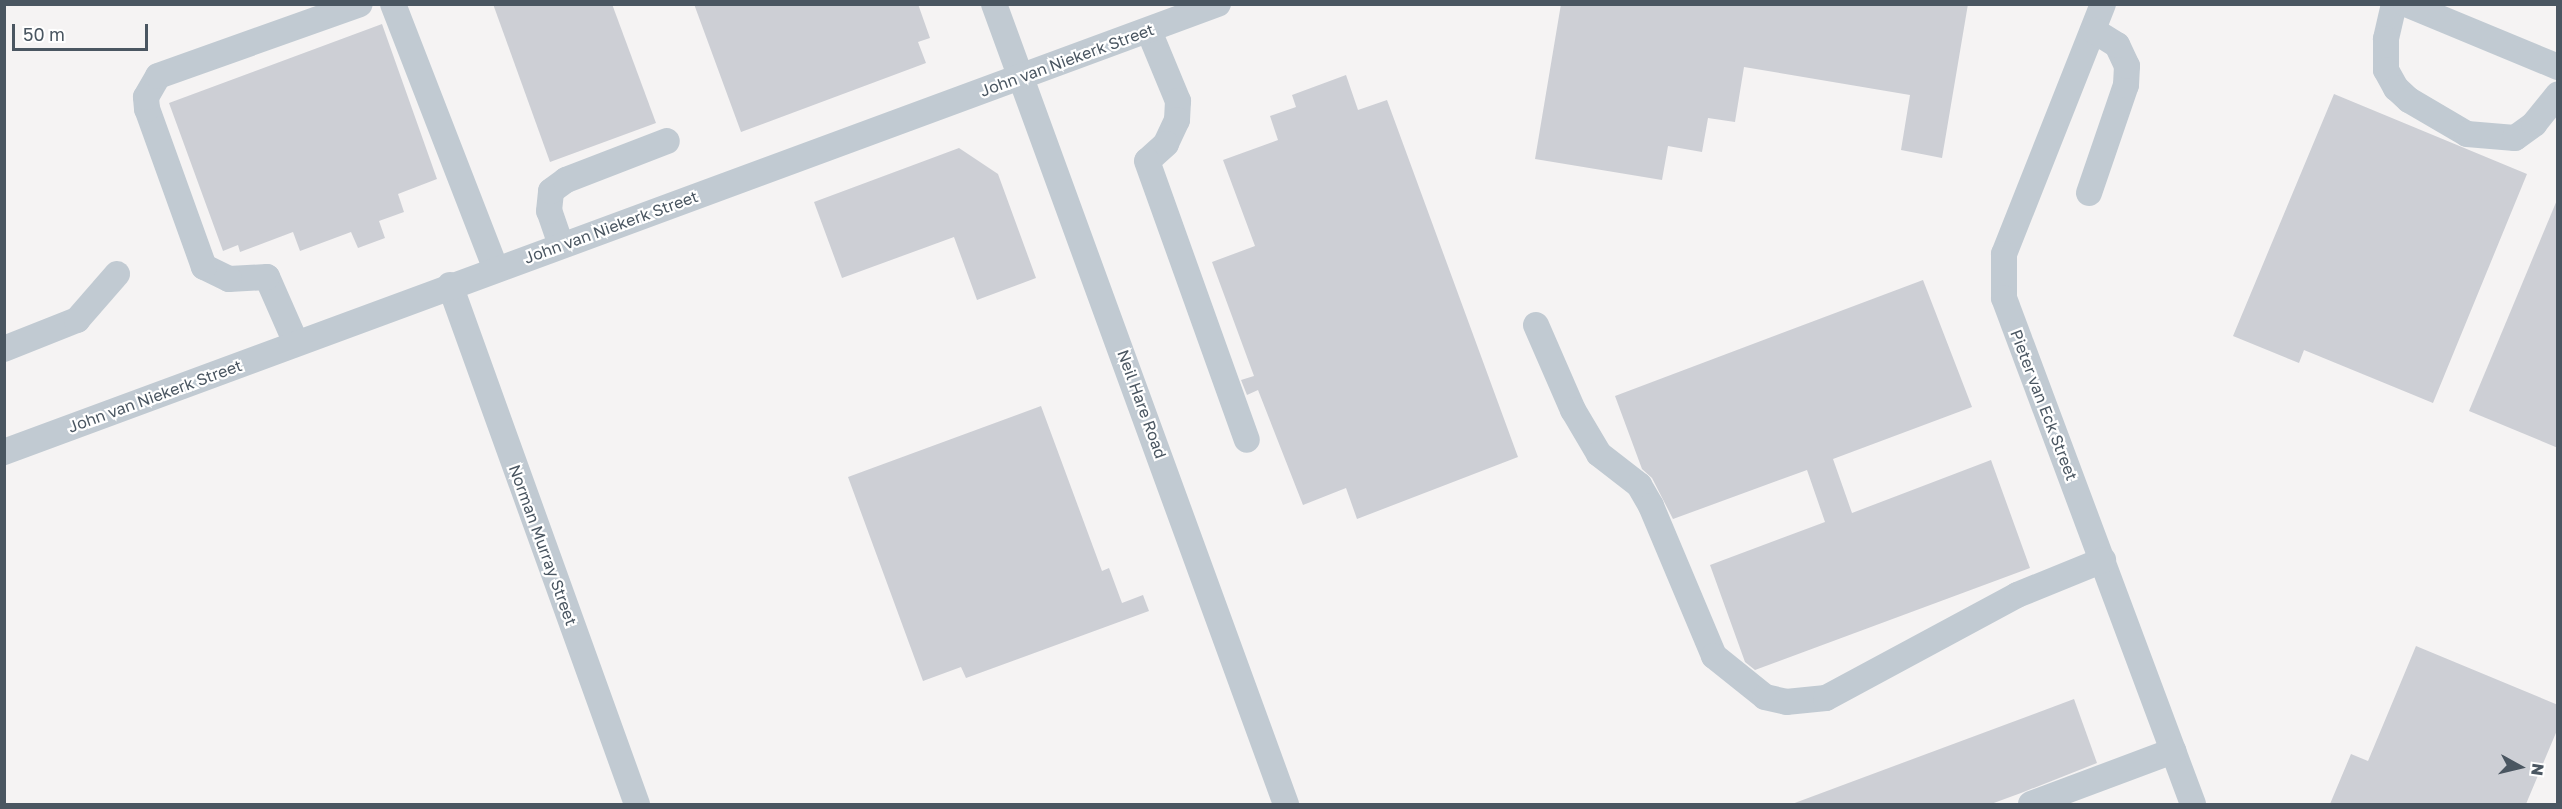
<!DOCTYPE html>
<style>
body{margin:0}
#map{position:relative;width:2562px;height:809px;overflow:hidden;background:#f5f3f3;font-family:"Golos Text",sans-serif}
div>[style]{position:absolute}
.building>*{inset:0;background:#cdcfd5}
.minor>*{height:26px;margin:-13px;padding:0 13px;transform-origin:13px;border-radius:13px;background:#c1cad2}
span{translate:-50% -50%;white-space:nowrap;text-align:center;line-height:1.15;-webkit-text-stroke:4.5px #fff;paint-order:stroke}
.street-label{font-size:16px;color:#4a5661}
.frame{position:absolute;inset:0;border:6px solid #4a5661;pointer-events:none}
.north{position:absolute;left:2490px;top:737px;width:60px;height:60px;-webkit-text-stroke:4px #fff;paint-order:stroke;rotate:98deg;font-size:16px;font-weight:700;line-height:24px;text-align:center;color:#4a5661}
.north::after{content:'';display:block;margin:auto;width:21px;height:27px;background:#4a5661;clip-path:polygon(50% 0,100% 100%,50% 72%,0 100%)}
.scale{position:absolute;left:12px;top:24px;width:136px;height:27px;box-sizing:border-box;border:3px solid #4a5661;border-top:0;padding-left:8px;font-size:18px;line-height:21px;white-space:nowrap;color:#4a5661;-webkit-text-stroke:4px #fff;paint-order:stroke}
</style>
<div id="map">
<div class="building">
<i style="clip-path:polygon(493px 4px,612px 4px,656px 123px,550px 162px)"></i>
<i style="clip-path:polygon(694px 4px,918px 4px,930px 38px,918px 42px,926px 63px,741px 132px)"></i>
<i style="clip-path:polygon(1561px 4px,1968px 4px,1942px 158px,1901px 150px,1910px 95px,1744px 67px,1735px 122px,1708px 118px,1702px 152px,1668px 146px,1662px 180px,1535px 159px)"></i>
<i style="clip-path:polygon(382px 24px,437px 179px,398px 194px,404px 212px,379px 221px,385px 238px,358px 248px,351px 232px,300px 251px,293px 232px,240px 252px,238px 245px,223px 251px,169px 103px)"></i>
<i style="clip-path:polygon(1346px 75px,1358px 110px,1387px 100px,1518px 457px,1357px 519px,1346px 488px,1303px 505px,1258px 390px,1247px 395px,1241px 380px,1254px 376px,1212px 262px,1255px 246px,1223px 160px,1278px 140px,1270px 116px,1296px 107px,1292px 95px)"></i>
<i style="clip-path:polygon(2334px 94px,2527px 174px,2433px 403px,2304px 350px,2299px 363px,2233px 336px)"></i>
<i style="clip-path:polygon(959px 148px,998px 174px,1036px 278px,977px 300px,954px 237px,842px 278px,814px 202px)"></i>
<i style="clip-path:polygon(2557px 200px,2558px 200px,2558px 448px,2469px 411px)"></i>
<i style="clip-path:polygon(1923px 280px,1972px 407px,1833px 459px,1852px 513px,1991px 460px,2030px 568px,1755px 670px,1745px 662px,1710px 565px,1825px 522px,1807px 470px,1673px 519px,1652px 478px,1642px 469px,1615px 396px)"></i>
<i style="clip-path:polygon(1041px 406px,1102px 571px,1109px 568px,1122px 603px,1143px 595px,1149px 611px,966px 678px,961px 667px,923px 681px,848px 477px)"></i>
<i style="clip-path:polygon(2416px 646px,2558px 705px,2558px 728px,2526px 804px,2330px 804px,2351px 754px,2368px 761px)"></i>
<i style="clip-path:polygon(2074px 699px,2097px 763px,2021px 793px,1991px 804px,1792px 804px)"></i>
</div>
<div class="minor">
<i style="left:393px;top:4px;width:284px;rotate:68.8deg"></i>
<i style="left:994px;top:4px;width:852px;rotate:69.95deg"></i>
<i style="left:2103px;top:4px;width:269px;rotate:111.6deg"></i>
<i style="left:2004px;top:254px;width:44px;rotate:90deg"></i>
<i style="left:2004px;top:298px;width:540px;rotate:69.52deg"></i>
<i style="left:2394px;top:4px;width:36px;rotate:103deg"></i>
<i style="left:2386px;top:39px;width:31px;rotate:90deg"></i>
<i style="left:2386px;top:70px;width:21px;rotate:61deg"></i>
<i style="left:2396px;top:88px;width:18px;rotate:43deg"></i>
<i style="left:2409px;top:100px;width:67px;rotate:30.4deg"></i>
<i style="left:2467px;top:134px;width:48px;rotate:4.8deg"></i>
<i style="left:2515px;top:138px;width:24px;rotate:-36deg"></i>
<i style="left:2534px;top:124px;width:38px;rotate:-51deg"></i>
<i style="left:2406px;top:4px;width:165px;rotate:22.5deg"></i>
<i style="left:1149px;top:31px;width:76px;rotate:67.5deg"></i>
<i style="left:1178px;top:101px;width:19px;rotate:93deg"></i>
<i style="left:1177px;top:120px;width:26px;rotate:115deg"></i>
<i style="left:1166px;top:144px;width:25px;rotate:138deg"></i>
<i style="left:1147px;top:161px;width:296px;rotate:70.3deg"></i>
<i style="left:2089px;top:193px;width:114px;rotate:-71.1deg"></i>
<i style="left:2126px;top:85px;width:19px;rotate:-87deg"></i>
<i style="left:2127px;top:66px;width:23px;rotate:-115deg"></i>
<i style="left:2117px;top:45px;width:28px;rotate:-148deg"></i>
<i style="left:561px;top:245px;width:36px;rotate:-109deg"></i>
<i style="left:549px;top:211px;width:20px;rotate:-84deg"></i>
<i style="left:551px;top:191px;width:19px;rotate:-36deg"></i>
<i style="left:566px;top:180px;width:108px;rotate:-21.1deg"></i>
<i style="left:450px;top:285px;width:552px;rotate:70.19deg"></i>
<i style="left:1536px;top:325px;width:93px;rotate:66.5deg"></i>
<i style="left:1573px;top:410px;width:51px;rotate:59.4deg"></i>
<i style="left:1599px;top:454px;width:51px;rotate:37.8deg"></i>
<i style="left:1639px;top:485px;width:24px;rotate:60deg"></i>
<i style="left:1651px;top:506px;width:163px;rotate:67.2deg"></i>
<i style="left:1714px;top:656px;width:65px;rotate:38.8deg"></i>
<i style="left:1765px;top:697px;width:22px;rotate:13deg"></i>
<i style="left:1786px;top:702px;width:40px;rotate:-5.7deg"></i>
<i style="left:1826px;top:698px;width:217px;rotate:-28.3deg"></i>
<i style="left:2017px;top:595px;width:93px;rotate:-22.1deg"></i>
<i style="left:296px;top:343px;width:72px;rotate:-113.7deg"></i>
<i style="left:267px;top:277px;width:38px;rotate:177deg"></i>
<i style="left:229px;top:279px;width:28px;rotate:-154deg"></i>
<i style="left:204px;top:267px;width:168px;rotate:-109.8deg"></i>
<i style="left:147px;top:109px;width:12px;rotate:-95deg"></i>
<i style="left:146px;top:97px;width:24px;rotate:-60deg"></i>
<i style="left:158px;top:76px;width:214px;rotate:-19.6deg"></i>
<i style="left:4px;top:349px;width:79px;rotate:-21.7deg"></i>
<i style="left:77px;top:320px;width:61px;rotate:-49deg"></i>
<i style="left:4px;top:452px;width:1294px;rotate:-20.26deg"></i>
<i style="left:2031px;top:804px;width:152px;rotate:-20.5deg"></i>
</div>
<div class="street-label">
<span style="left:1067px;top:60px;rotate:-20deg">John van Niekerk Street</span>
<span style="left:611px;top:227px;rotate:-20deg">John van Niekerk Street</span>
<span style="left:155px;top:396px;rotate:-20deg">John van Niekerk Street</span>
<span style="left:1142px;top:404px;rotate:70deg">Neil Hare Road</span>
<span style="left:2044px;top:405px;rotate:69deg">Pieter van Eck Street</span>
<span style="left:543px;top:545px;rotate:70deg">Norman Murray Street</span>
</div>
<div class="frame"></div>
<div class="north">N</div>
<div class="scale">50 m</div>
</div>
